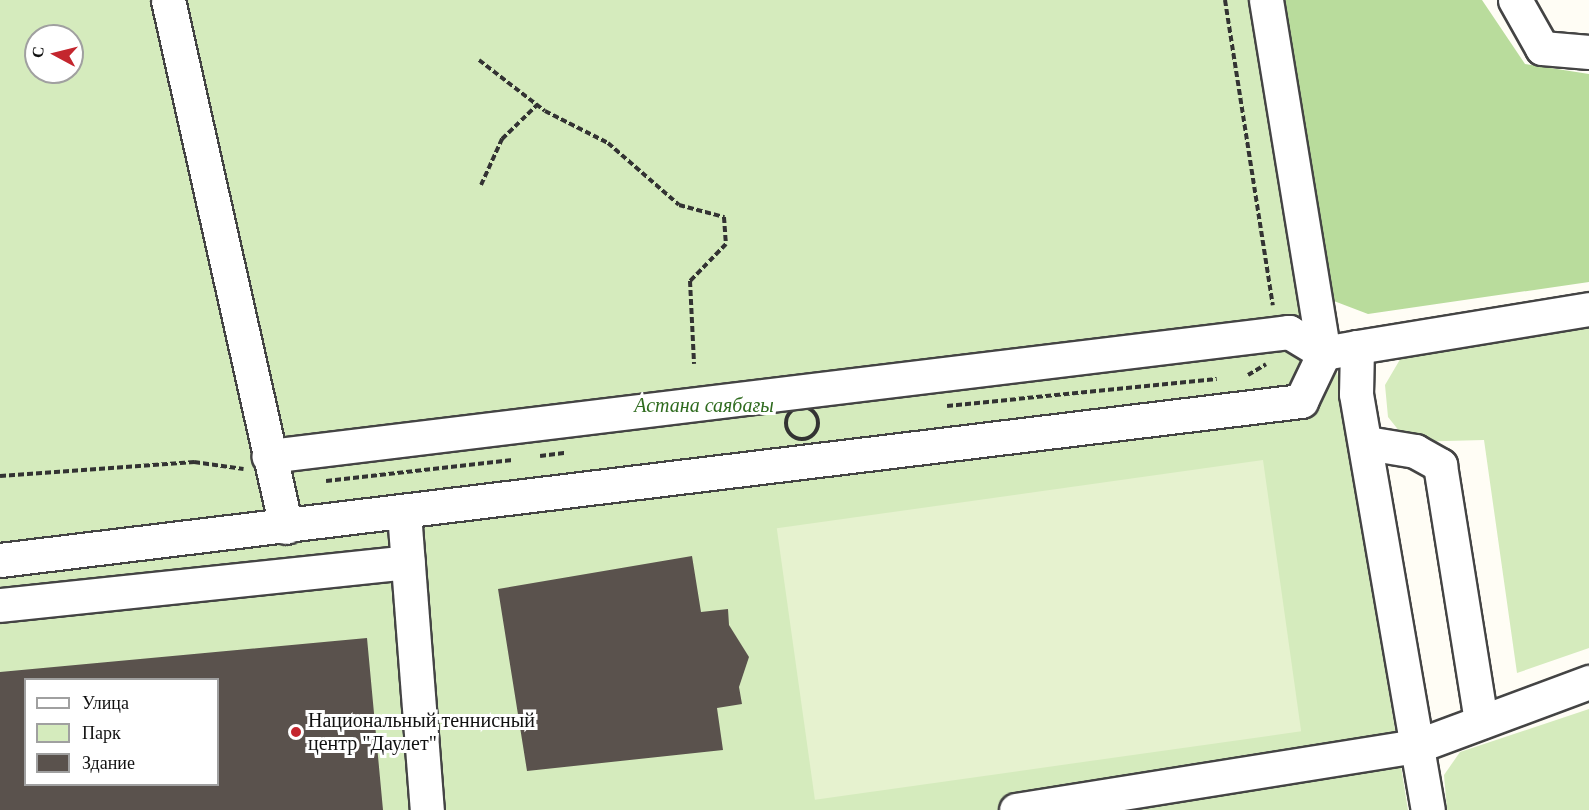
<!DOCTYPE html>
<meta charset="utf-8">
<style>
body{margin:0}
#map{position:relative;width:1589px;height:810px;overflow:hidden;background:#fffdf5;font-family:"Times New Roman",serif}
div>[style]{position:absolute}
.green>*{inset:0;background:#d5ebbd}
.forest>*{inset:0;background:#b9dc9c}
.pitch>*{inset:0;background:#e6f2cf;transform-origin:0 0}
.building>*{inset:0;background:#5a524d}
.path>*{height:4px;margin-top:-2px;transform-origin:0;background:repeating-linear-gradient(90deg,#333 0 6px,transparent 0 9px)}
.path>.ring{margin:-2px;padding:0;box-sizing:content-box;background:none;border:4px solid #333;border-radius:50%}
.roads{filter:drop-shadow(2px 0 #444) drop-shadow(-2px 0 #444) drop-shadow(0 2px #444) drop-shadow(0 -2px #444)}
.minor>*{height:33px;margin:-16.5px;padding:0 16.5px;transform-origin:16.5px;border-radius:16.5px;background:#fff}
.dots>*{width:16px;height:16px;translate:-50% -50%;box-sizing:border-box;border:3px solid #fff;border-radius:50%}
span{translate:-50% -50%;white-space:nowrap;text-align:center;line-height:1.15;-webkit-text-stroke:6px #fff;paint-order:stroke}
.park-label{font-size:20px;color:#2f6b1f;font-style:italic}
.poi-label{font-size:20px;color:#111}
.left{translate:0 -50%;text-align:left}
.legend{position:absolute;left:24px;top:678px;width:195px;height:108px;box-sizing:border-box;background:#fff;border:2px solid #a0a0a0;margin:0;padding:8px 10px;list-style:none;font-size:18px;color:#111}
.legend li{display:flex;align-items:center;gap:12px;height:30px}
.legend b{width:30px;border:2px solid #a0a0a0}
.north{position:absolute;left:24px;top:24px;width:60px;height:60px;box-sizing:border-box;background:#fff;border:2px solid #a0a0a0;border-radius:50%;rotate:277deg;font-size:16px;font-weight:700;line-height:24px;text-align:center;color:#111}
.north::after{content:'';display:block;margin:auto;width:21px;height:27px;background:#c4262e;clip-path:polygon(50% 0,100% 100%,50% 72%,0 100%)}
</style>
<div id="map">
<div class="green">
<i style="clip-path:polygon(evenodd,0 0,1277px 0,1408px 810px,0 810px,0 0,36px 36px,72px 36px,72px 72px,36px 72px,36px 36px,0 0,26px 680px,218px 680px,218px 784px,26px 784px,26px 680px)"></i>
<i style="clip-path:polygon(1589px 321px,1589px 648px,1517px 673px,1484px 440px,1408px 442px,1388px 417px,1385px 385px,1402px 356px)"></i>
<i style="clip-path:polygon(1589px 709px,1589px 810px,1447px 810px,1444px 775px,1460px 752px)"></i>
</div>
<div class="forest">
<i style="clip-path:polygon(1277px 0,1482px 0,1525px 64px,1589px 74px,1589px 282px,1368px 314px,1326px 298px)"></i>
</div>
<div class="pitch">
<i style="left:1263px;top:460px;width:274px;height:491px;rotate:82deg"></i>
</div>
<div class="building">
<i style="clip-path:polygon(692px 556px,701px 612px,728px 609px,729px 625px,749px 657px,739px 687px,742px 704px,717px 708px,723px 750px,527px 771px,498px 589px)"></i>
<i style="clip-path:polygon(evenodd,367px 638px,383px 810px,0 810px,0 672px,367px 638px,26px 680px,218px 680px,218px 784px,26px 784px,26px 680px)"></i>
</div>
<div class="path">
<i style="left:1225px;top:0;width:309px;rotate:81.1deg"></i>
<i style="left:479px;top:60px;width:83px;rotate:37.7deg"></i>
<i style="left:545px;top:111px;width:71px;rotate:26.9deg"></i>
<i style="left:608px;top:143px;width:94px;rotate:41.1deg"></i>
<i style="left:679px;top:205px;width:47px;rotate:14.9deg"></i>
<i style="left:724px;top:217px;width:27px;rotate:86deg"></i>
<i style="left:726px;top:244px;width:52px;rotate:134.2deg"></i>
<i style="left:690px;top:281px;width:83px;rotate:87.2deg"></i>
<i style="left:481px;top:185px;width:51px;rotate:-65.5deg"></i>
<i style="left:502px;top:139px;width:49px;rotate:-44.2deg"></i>
<i style="left:1248px;top:375px;width:21px;rotate:-31deg"></i>
<i style="left:947px;top:406px;width:271px;rotate:-5.7deg"></i>
<i class="ring" style="left:786px;top:407px;width:28px;height:28px"></i>
<i style="left:540px;top:456px;width:26px;rotate:-7deg"></i>
<i style="left:0;top:476px;width:195px;rotate:-4.1deg"></i>
<i style="left:194px;top:462px;width:50px;rotate:8deg"></i>
<i style="left:326px;top:481px;width:188px;rotate:-6.4deg"></i>
</div>
<div class="roads">
<div class="minor">
<i style="left:168px;top:0;width:540px;rotate:77.38deg"></i>
<i style="left:1266px;top:0;width:358px;rotate:80.7deg"></i>
<i style="left:1324px;top:353px;width:34px;rotate:-10deg"></i>
<i style="left:1357px;top:347px;width:47px;rotate:91.2deg"></i>
<i style="left:1356px;top:394px;width:422px;rotate:80.2deg"></i>
<i style="left:1515px;top:0;width:55px;rotate:60.6deg"></i>
<i style="left:1542px;top:48px;width:47px;rotate:4.9deg"></i>
<i style="left:1357px;top:347px;width:235px;rotate:-9.3deg"></i>
<i style="left:1367px;top:443px;width:49px;rotate:9.5deg"></i>
<i style="left:1415px;top:451px;width:29px;rotate:29deg"></i>
<i style="left:1440px;top:465px;width:260px;rotate:80.9deg"></i>
<i style="left:404px;top:513px;width:298px;rotate:85.6deg"></i>
<i style="left:0;top:560px;width:1311px;rotate:-6.97deg"></i>
<i style="left:1301px;top:401px;width:53px;rotate:-64.4deg"></i>
<i style="left:1324px;top:353px;width:41px;rotate:-149deg"></i>
<i style="left:1289px;top:332px;width:1028px;rotate:173.07deg"></i>
<i style="left:0;top:605px;width:410px;rotate:-6deg"></i>
<i style="left:1016px;top:810px;width:406px;rotate:-9.1deg"></i>
<i style="left:1417px;top:746px;width:184px;rotate:-20.4deg"></i>
</div>
</div>
<div class="dots">
<i style="left:296px;top:732px;background:#c4262e"></i>
</div>
<div class="park-label">
<span style="left:704px;top:405px">Астана саябағы</span>
</div>
<div class="poi-label">
<span class="left" style="left:308px;top:732px">Национальный теннисный<br>центр "Даулет"</span>
</div>
<ul class="legend">
<li><b style="height:8px;background:#fff"></b>Улица</li>
<li><b style="height:16px;background:#d5ebbd"></b>Парк</li>
<li><b style="height:16px;background:#5a524d"></b>Здание</li>
</ul>
<div class="north">С</div>
</div>
